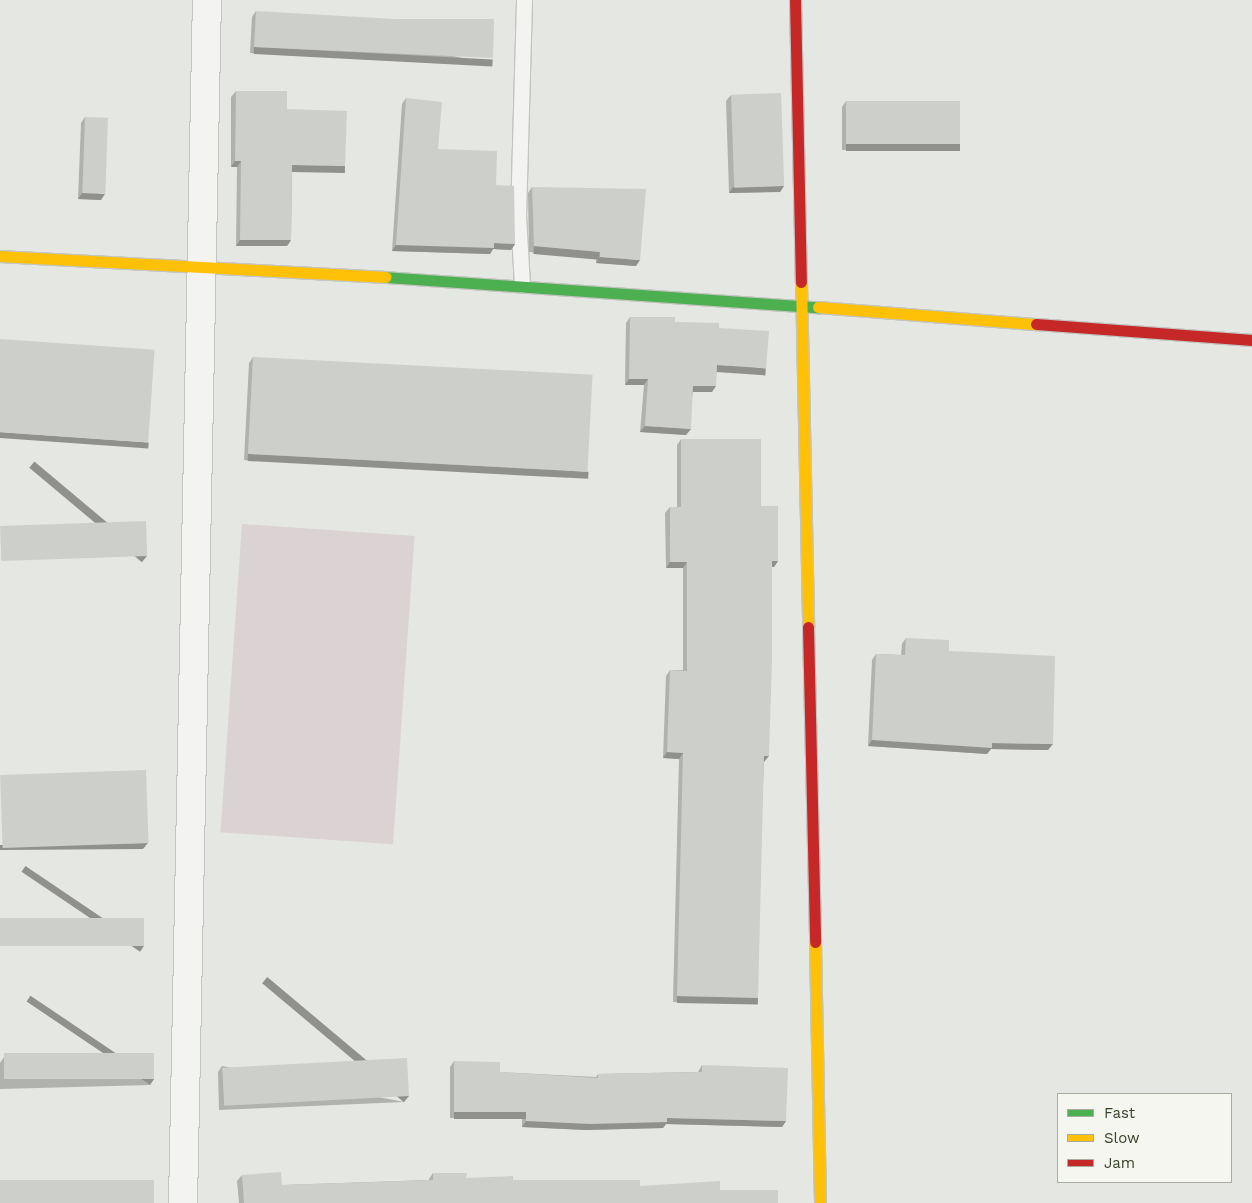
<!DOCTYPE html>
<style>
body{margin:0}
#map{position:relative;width:1252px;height:1203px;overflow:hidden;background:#e5e7e2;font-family:"Work Sans",sans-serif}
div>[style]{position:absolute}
.green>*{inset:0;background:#dbd2d4;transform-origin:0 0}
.roads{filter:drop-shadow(1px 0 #c3c5c0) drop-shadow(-1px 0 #c3c5c0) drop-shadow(0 1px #c3c5c0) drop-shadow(0 -1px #c3c5c0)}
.lane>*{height:15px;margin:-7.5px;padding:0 7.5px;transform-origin:7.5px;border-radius:7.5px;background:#f3f3f1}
.street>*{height:28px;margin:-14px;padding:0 14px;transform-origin:14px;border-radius:14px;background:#f3f3f1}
.fast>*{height:11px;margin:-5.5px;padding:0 5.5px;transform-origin:5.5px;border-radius:5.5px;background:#4caf50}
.slow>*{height:11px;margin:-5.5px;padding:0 5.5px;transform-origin:5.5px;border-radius:5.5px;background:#ffc107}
.jam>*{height:11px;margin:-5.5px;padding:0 5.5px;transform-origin:5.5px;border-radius:5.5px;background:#c62828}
.wall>*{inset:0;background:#b0b2ae}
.shaded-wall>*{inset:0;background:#90918d;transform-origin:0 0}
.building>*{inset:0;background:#cdcfca;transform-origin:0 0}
span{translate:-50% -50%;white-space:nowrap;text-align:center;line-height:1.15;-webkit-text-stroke:4.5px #f4f6ef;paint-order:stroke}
.legend{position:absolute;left:1057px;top:1093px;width:175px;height:90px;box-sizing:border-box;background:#f4f6ef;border:1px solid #a8ae9f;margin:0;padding:6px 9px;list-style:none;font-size:15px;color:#364128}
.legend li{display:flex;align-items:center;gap:10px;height:25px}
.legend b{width:25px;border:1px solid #a8ae9f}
</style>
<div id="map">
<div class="green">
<i style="left:242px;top:524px;width:173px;height:309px;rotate:4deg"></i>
</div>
<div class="roads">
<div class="lane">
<i style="left:522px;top:285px;width:69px;rotate:-93.3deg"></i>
<i style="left:518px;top:216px;width:216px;rotate:-88.4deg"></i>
</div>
<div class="street">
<i style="left:183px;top:1203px;width:1203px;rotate:-88.86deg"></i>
</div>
<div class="fast">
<i style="left:385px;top:277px;width:434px;rotate:4deg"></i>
</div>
<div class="slow">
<i style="left:0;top:256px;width:386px;rotate:3.1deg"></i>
<i style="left:801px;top:282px;width:345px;rotate:88.8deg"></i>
<i style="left:818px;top:307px;width:219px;rotate:4.5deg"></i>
<i style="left:815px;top:942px;width:261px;rotate:88.9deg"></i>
</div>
<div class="jam">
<i style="left:795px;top:0;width:282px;rotate:88.8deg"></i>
<i style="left:1036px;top:324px;width:217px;rotate:4.2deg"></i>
<i style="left:808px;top:627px;width:315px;rotate:88.7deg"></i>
</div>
</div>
<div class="wall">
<i style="clip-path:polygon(256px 11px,489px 64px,250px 53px,252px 17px)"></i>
<i style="clip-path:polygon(236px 91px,287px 109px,341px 172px,292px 171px,291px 240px,287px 246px,236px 246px,237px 167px,231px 167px,231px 97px)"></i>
<i style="clip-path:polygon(731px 95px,784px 186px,780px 192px,729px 193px,726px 101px)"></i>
<i style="clip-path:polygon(406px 98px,438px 149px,496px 185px,515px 244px,511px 250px,493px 249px,490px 254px,392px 251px,402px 104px)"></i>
<i style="clip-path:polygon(846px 101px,960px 144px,956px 150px,842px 150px,842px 107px)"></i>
<i style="clip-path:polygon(85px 117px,101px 200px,78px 199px,81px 123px)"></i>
<i style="clip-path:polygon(532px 187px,636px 266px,596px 263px,596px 258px,529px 252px,528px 193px)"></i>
<i style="clip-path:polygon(630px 317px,719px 328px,762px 374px,717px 371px,712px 392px,693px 392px,686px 435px,640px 432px,644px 385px,625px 385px,626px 323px)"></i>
<i style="clip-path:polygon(253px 357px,584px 477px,244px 460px,249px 363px)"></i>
<i style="clip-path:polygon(681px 439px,761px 506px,778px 561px,774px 567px,772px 567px,754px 1004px,673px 1002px,679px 759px,663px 758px,666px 676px,670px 670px,683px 670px,683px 568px,666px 568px,665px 513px,670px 507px,677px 507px,677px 445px)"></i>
<i style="clip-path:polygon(906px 638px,949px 651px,1048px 750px,991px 749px,987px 754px,868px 746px,872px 660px,876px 654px,901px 655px,902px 644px)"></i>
<i style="clip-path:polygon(4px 1057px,154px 1079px,150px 1085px,0 1089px,0 1063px)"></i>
<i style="clip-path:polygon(454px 1061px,500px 1072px,596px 1077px,598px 1074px,698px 1072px,702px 1065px,786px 1121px,782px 1127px,666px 1124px,663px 1128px,586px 1130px,522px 1127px,522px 1118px,450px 1118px,450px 1067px)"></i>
<i style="clip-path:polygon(222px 1066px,404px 1102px,219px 1110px,218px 1072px)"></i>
<i style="clip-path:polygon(433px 1173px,466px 1178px,720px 1190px,778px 1203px,239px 1203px,237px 1181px,242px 1175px,282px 1185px,429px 1180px,429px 1179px)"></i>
</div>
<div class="shaded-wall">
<i style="left:254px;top:47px;width:239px;height:7px;rotate:3deg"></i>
<i style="left:846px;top:144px;width:114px;height:7px"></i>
<i style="clip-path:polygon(235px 161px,241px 161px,237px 167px,231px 167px)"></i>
<i style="left:292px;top:165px;width:53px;height:7px;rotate:1deg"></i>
<i style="clip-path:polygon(784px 186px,780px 192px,729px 193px,733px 187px)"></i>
<i style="clip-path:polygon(82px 193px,105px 194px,101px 200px,78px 199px)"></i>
<i style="clip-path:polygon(240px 240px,291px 240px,287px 246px,236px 246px)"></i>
<i style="clip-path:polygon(494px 243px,515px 244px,511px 250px,493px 249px,490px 254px,392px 251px,396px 245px)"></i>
<i style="left:534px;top:246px;width:66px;height:8px;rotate:5deg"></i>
<i style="clip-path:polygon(600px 257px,640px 260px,636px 266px,596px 263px)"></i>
<i style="left:717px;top:365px;width:49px;height:7px;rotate:4deg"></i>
<i style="clip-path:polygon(629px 379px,648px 379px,644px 385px,625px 385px)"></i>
<i style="clip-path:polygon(693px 386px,716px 386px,712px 392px,689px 392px)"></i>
<i style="clip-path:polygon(645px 426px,691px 429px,686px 435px,640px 432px)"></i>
<i style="left:0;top:432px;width:149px;height:6px;rotate:4deg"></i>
<i style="left:248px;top:454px;width:341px;height:7px;rotate:3deg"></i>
<i style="left:147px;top:556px;width:8px;height:147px;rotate:130deg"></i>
<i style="clip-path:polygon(772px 561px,778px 561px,774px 567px,768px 567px)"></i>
<i style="clip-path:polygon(670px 562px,687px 562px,683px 568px,666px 568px)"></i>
<i style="clip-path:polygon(872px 740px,992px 743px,1053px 744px,1048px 750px,991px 749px,987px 754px,868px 746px)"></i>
<i style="clip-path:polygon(667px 752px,683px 753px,679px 759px,663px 758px)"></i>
<i style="clip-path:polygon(764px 756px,769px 756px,764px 762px,760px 762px)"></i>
<i style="clip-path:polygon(148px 843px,143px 849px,0 850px,0 845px)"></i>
<i style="left:144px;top:946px;width:7px;height:143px;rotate:124deg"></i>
<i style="left:677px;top:996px;width:81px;height:7px;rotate:1deg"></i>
<i style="left:154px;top:1079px;width:7px;height:149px;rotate:124deg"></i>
<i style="left:409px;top:1096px;width:8px;height:185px;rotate:130deg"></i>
<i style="left:454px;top:1112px;width:72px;height:7px"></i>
<i style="clip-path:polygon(667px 1118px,786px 1121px,782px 1127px,666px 1124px,663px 1128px,586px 1130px,522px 1127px,526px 1121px)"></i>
</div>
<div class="building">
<i style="clip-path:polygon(256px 11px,394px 19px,494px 19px,493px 58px,254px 47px)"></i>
<i style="clip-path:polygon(236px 91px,287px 91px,287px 109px,347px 111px,345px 166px,292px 165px,291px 240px,240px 240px,241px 161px,235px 161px)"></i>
<i style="left:781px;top:93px;width:93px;height:50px;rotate:88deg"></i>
<i style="clip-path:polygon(406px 98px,442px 102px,438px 149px,497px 151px,496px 185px,514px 186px,515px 244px,494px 243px,494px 248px,396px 245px)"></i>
<i style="left:846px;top:101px;width:114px;height:43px"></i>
<i style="left:85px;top:117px;width:23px;height:76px;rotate:2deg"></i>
<i style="clip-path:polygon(532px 187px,646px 189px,640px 260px,600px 257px,600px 252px,534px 246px)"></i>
<i style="clip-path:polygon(630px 317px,675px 317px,675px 322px,719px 323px,719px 328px,769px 331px,766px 368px,717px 365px,716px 386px,693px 386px,691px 429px,645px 426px,648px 379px,629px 379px)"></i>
<i style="left:0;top:339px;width:155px;height:93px;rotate:4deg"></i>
<i style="left:253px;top:357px;width:340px;height:97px;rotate:3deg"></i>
<i style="clip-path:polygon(681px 439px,761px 439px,761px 506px,778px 506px,778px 561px,772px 561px,772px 661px,769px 756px,764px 756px,758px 998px,677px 996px,683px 753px,667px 752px,670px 670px,687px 671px,687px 562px,670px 562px,670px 507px,681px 507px)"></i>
<i style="left:146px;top:521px;width:35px;height:146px;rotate:88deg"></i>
<i style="clip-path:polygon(906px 638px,949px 640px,949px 651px,1055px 656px,1053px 744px,992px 743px,992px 748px,872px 740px,876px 654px,905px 655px)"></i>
<i style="left:146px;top:770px;width:73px;height:146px;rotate:88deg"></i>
<i style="left:144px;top:918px;width:28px;height:144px;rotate:90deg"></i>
<i style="left:154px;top:1053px;width:26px;height:150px;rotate:90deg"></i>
<i style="left:407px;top:1058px;width:38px;height:185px;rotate:87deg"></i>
<i style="clip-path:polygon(454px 1061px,500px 1062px,500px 1072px,598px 1078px,598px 1074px,702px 1072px,702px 1065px,788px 1068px,786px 1121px,667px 1118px,667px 1122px,590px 1124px,526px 1121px,526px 1112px,454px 1112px)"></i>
<i style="clip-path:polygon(281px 1172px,282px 1185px,433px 1180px,433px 1173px,467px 1173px,466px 1178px,513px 1176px,513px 1180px,640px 1180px,640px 1186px,720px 1181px,720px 1190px,778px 1190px,778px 1203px,244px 1203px,242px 1175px)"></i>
<i style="left:154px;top:1180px;width:23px;height:154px;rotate:90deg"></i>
</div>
<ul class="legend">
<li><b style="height:6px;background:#4caf50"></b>Fast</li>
<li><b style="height:6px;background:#ffc107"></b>Slow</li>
<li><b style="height:6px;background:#c62828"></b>Jam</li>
</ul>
</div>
